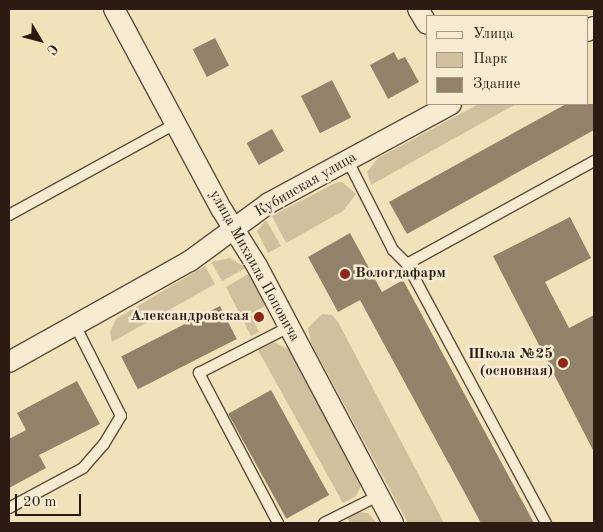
<!DOCTYPE html>
<meta charset="utf-8">
<style>
body{margin:0}
#map{position:relative;width:603px;height:532px;overflow:hidden;background:#f2e2b9;font-family:"Old Standard TT",serif}
div>[style]{position:absolute}
.green>*{inset:0;background:#d0c09d}
.building>*{inset:0;background:#928269;transform-origin:0 0}
.roads{filter:drop-shadow(1px 0 #5d4d3c) drop-shadow(-1px 0 #5d4d3c) drop-shadow(0 1px #5d4d3c) drop-shadow(0 -1px #5d4d3c)}
.service>*{height:10px;margin:-5px;padding:0 5px;transform-origin:5px;border-radius:5px;background:#f7ecd2}
.minor>*{height:20px;margin:-10px;padding:0 10px;transform-origin:10px;border-radius:10px;background:#f7ecd2}
.dots>*{width:14px;height:14px;translate:-50% -50%;box-sizing:border-box;border:2px solid #f7ecd2;border-radius:50%}
span{translate:-50% -50%;white-space:nowrap;text-align:center;line-height:1.15;-webkit-text-stroke:5px #f7ecd2;paint-order:stroke}
.street-label{font-size:15px;color:#2b1b13}
.poi-label{font-size:15px;color:#2b1b13;font-weight:700}
.left{translate:0 -50%;text-align:left}
.right{translate:-100% -50%;text-align:right}
.frame{position:absolute;inset:0;border:10px solid #2b1b13;pointer-events:none}
.legend{position:absolute;left:426px;top:15px;width:162px;height:90px;box-sizing:border-box;background:#f7ecd2;border:1px solid #a59886;margin:0;padding:6px 9px;list-style:none;font-size:15px;color:#2b1b13}
.legend li{display:flex;align-items:center;gap:10px;height:25px}
.legend b{width:25px;border:1px solid #a59886}
.north{position:absolute;left:15px;top:15px;width:50px;height:50px;-webkit-text-stroke:4px #f7ecd2;paint-order:stroke;rotate:127deg;font-size:14px;font-weight:700;line-height:20px;text-align:center;color:#2b1b13}
.north::after{content:'';display:block;margin:auto;width:18px;height:22px;background:#2b1b13;clip-path:polygon(50% 0,100% 100%,50% 72%,0 100%)}
.scale{position:absolute;left:15px;top:494px;width:66px;height:22px;box-sizing:border-box;border:2px solid #2b1b13;border-top:0;padding-left:6px;font-size:15px;line-height:18px;white-space:nowrap;color:#2b1b13;-webkit-text-stroke:4px #f7ecd2;paint-order:stroke}
</style>
<div id="map">
<div class="green">
<i style="clip-path:polygon(479px 104px,516px 104px,371px 185px,367px 172px,378px 158px)"></i>
<i style="clip-path:polygon(342px 182px,356px 194px,343px 211px,286px 243px,272px 216px,335px 183px)"></i>
<i style="clip-path:polygon(266px 220px,281px 246px,268px 253px,257px 231px)"></i>
<i style="clip-path:polygon(230px 258px,246px 268px,222px 281px,211px 262px)"></i>
<i style="clip-path:polygon(205px 266px,215px 284px,112px 342px,110px 332px,116px 319px)"></i>
<i style="clip-path:polygon(250px 273px,267px 305px,250px 314px,259px 332px,251px 336px,226px 287px)"></i>
<i style="clip-path:polygon(322px 314px,332px 315px,338px 322px,444px 523px,408px 523px,311px 343px,308px 328px)"></i>
<i style="clip-path:polygon(274px 342px,290px 350px,360px 479px,360px 488px,356px 496px,343px 503px,258px 350px)"></i>
<i style="clip-path:polygon(355px 512px,368px 513px,377px 523px,350px 523px,347px 517px)"></i>
</div>
<div class="building">
<i style="left:215px;top:38px;width:31px;height:25px;rotate:63deg"></i>
<i style="clip-path:polygon(394px 52px,398px 60px,405px 57px,419px 82px,388px 99px,370px 65px)"></i>
<i style="left:332px;top:80px;width:42px;height:35px;rotate:63deg"></i>
<i style="clip-path:polygon(566px 104px,594px 104px,594px 130px,407px 234px,389px 202px)"></i>
<i style="left:272px;top:129px;width:25px;height:29px;rotate:61deg"></i>
<i style="clip-path:polygon(570px 217px,591px 258px,545px 282px,569px 328px,594px 315px,594px 452px,493px 256px)"></i>
<i style="clip-path:polygon(350px 233px,382px 292px,403px 280px,534px 523px,481px 523px,360px 300px,338px 312px,308px 257px)"></i>
<i style="left:220px;top:306px;width:37px;height:111px;rotate:63deg"></i>
<i style="clip-path:polygon(77px 381px,100px 424px,39px 455px,46px 468px,9px 488px,9px 439px,26px 430px,17px 413px)"></i>
<i style="left:271px;top:390px;width:120px;height:49px;rotate:61deg"></i>
</div>
<div class="roads">
<div class="service">
<i style="left:348px;top:161px;width:100px;rotate:63.2deg"></i>
<i style="left:393px;top:250px;width:20px;rotate:45deg"></i>
<i style="left:407px;top:264px;width:294px;rotate:61.8deg"></i>
<i style="left:9px;top:215px;width:189px;rotate:-28.7deg"></i>
<i style="left:407px;top:264px;width:213px;rotate:-28.8deg"></i>
<i style="left:9px;top:508px;width:84px;rotate:-28.4deg"></i>
<i style="left:83px;top:468px;width:32px;rotate:-49deg"></i>
<i style="left:104px;top:444px;width:33px;rotate:-59deg"></i>
<i style="left:121px;top:416px;width:102px;rotate:-116.8deg"></i>
<i style="left:278px;top:523px;width:170px;rotate:-117.8deg"></i>
<i style="left:199px;top:373px;width:101px;rotate:-27.1deg"></i>
<i style="left:324px;top:523px;width:60px;rotate:-26.6deg"></i>
</div>
<div class="minor">
<i style="left:114px;top:9px;width:228px;rotate:61.8deg"></i>
<i style="left:222px;top:210px;width:66px;rotate:58deg"></i>
<i style="left:257px;top:266px;width:291px;rotate:62.1deg"></i>
<i style="left:418px;top:9px;width:17px;rotate:59deg"></i>
<i style="left:587px;top:31px;width:8px;rotate:-30deg"></i>
<i style="left:9px;top:362px;width:207px;rotate:-29.2deg"></i>
<i style="left:190px;top:261px;width:98px;rotate:-36.3deg"></i>
<i style="left:269px;top:203px;width:207px;rotate:-28.5deg"></i>
</div>
</div>
<div class="dots">
<i style="left:345px;top:274px;background:#8f2418"></i>
<i style="left:259px;top:317px;background:#8f2418"></i>
<i style="left:563px;top:363px;background:#8f2418"></i>
</div>
<div class="street-label">
<span style="left:306px;top:185px;rotate:-30deg">Кубинская улица</span>
<span style="left:254px;top:266px;rotate:61deg">улица Михаила Поповича</span>
</div>
<div class="poi-label">
<span class="left" style="left:355px;top:274px">Вологдафарм</span>
<span class="right" style="left:249px;top:317px">Александровская</span>
<span class="right" style="left:553px;top:363px">Школа №25<br>(основная)</span>
</div>
<div class="frame"></div>
<ul class="legend">
<li><b style="height:6px;background:#f7ecd2"></b>Улица</li>
<li><b style="height:14px;background:#d0c09d"></b>Парк</li>
<li><b style="height:14px;background:#928269"></b>Здание</li>
</ul>
<div class="north">С</div>
<div class="scale">20 m</div>
</div>
